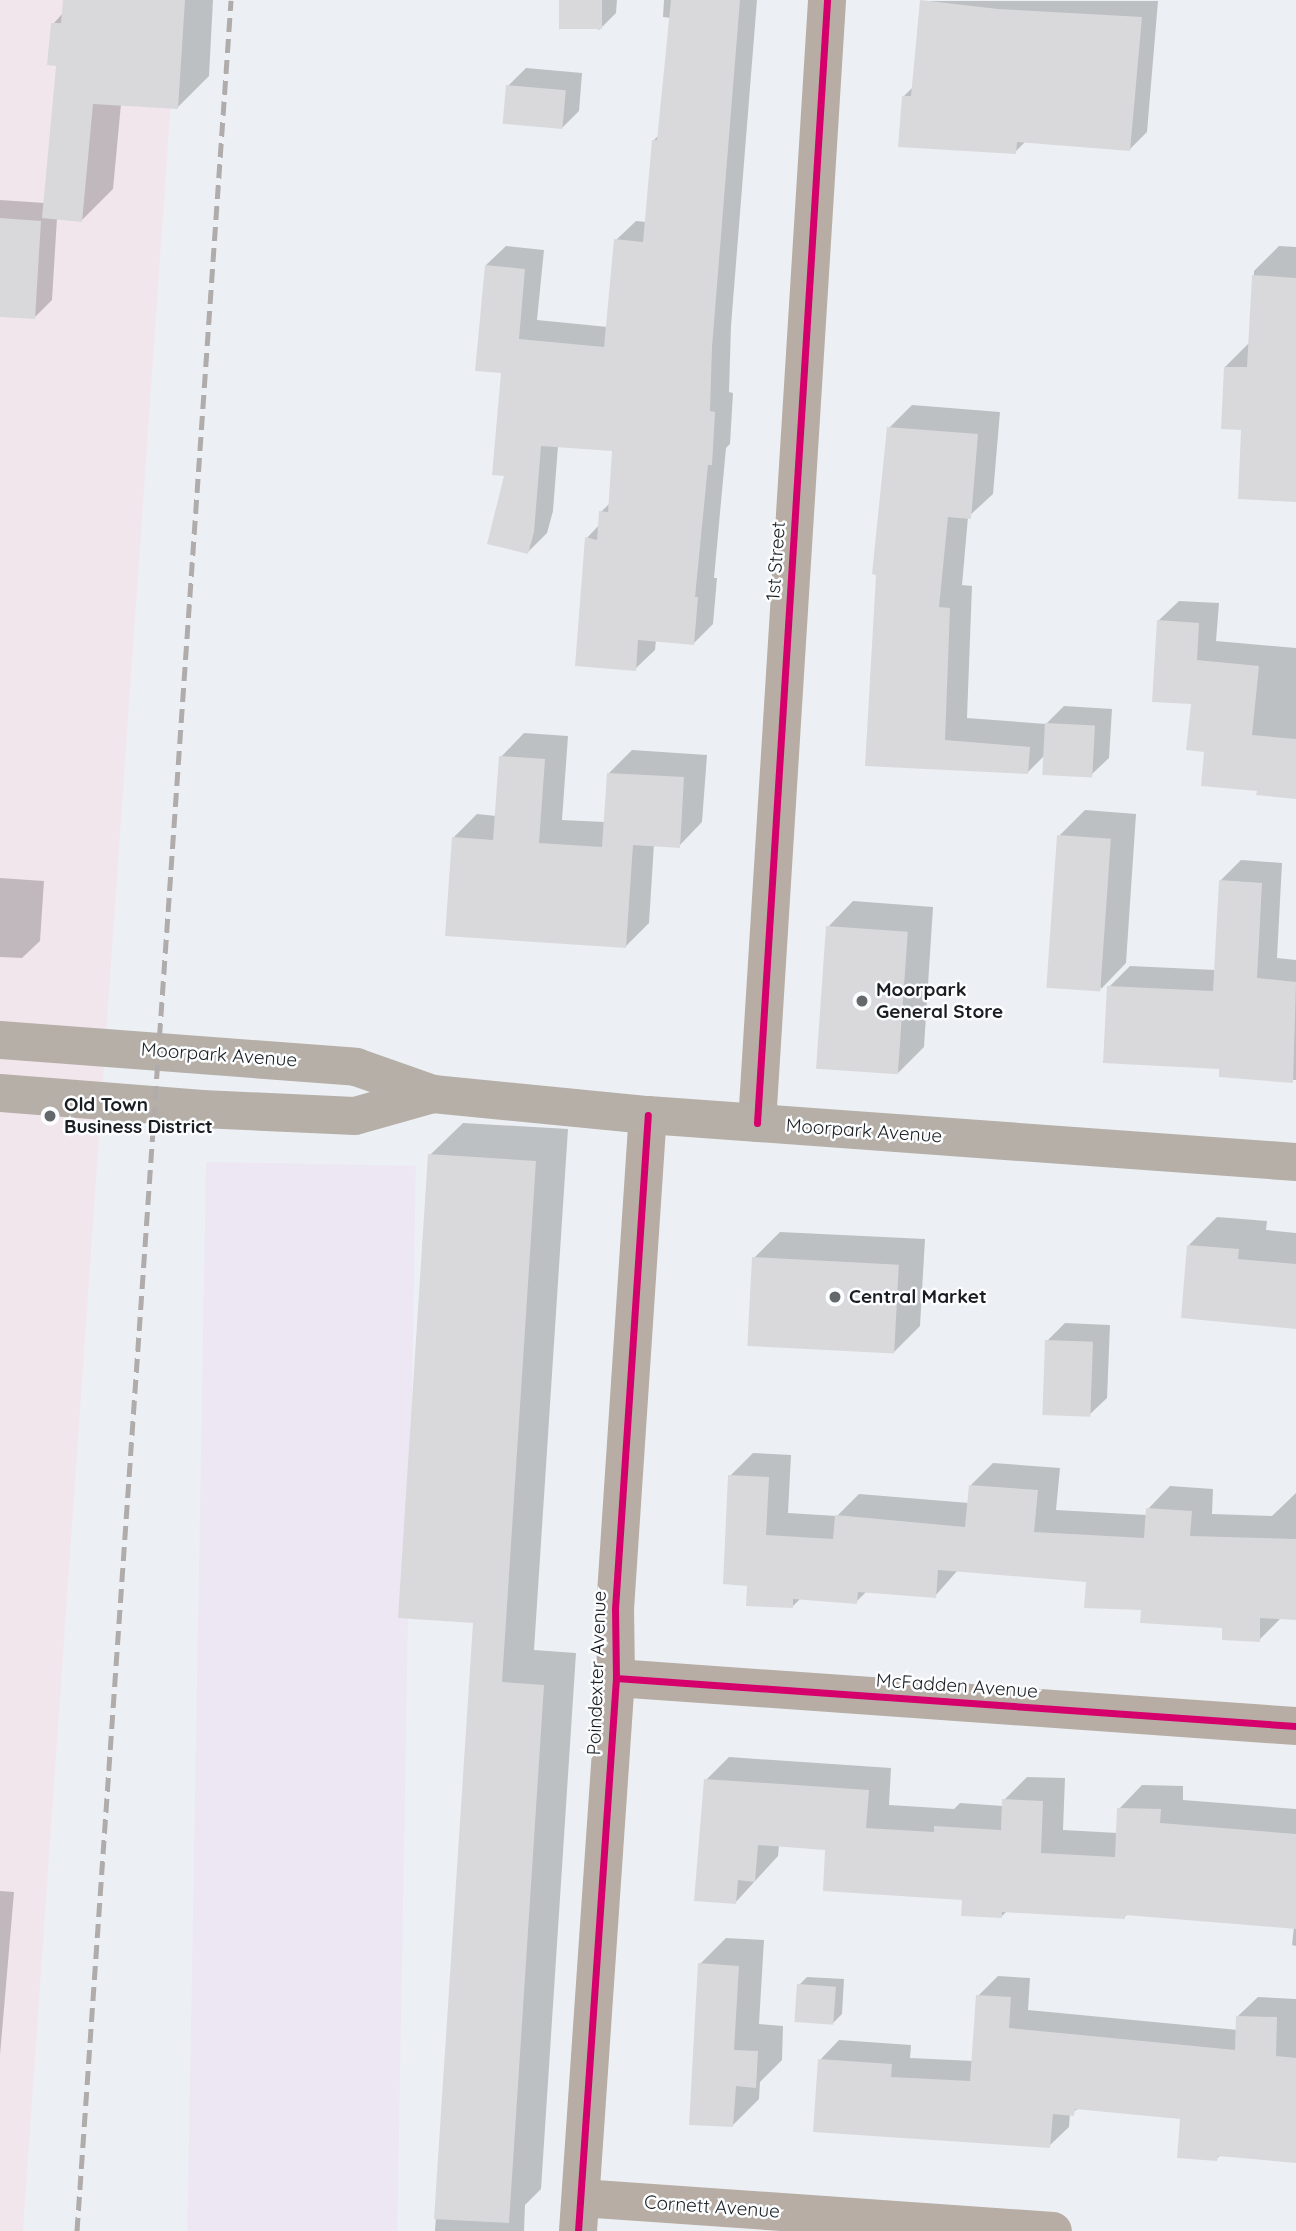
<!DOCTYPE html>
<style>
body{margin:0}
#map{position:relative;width:1296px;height:2231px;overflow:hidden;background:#ecf0f4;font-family:Quicksand,sans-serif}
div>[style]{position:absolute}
.commercial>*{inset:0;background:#f2e6ed}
.industrial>*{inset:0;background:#ede7f4;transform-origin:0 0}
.shadow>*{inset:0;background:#0003}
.building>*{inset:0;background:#d9d9db;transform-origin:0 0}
.minor>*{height:38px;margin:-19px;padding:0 19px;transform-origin:19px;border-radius:19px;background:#b7ada5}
.major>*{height:38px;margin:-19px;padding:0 19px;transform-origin:19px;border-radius:19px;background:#b6afa8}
.rail>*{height:5px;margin-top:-2.5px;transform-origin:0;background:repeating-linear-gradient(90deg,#b0acab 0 14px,transparent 0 21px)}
.cycleway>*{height:7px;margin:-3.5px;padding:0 3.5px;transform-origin:3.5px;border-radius:3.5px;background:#d6006c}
.dots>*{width:19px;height:19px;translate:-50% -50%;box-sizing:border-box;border:4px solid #fbfdfe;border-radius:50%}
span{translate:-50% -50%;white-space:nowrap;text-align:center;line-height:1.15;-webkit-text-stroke:5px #fbfdfe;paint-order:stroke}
.street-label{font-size:19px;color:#1b1e21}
.poi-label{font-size:19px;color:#1b1e21;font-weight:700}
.left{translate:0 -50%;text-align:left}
</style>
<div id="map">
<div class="commercial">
<i style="clip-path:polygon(0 0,178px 0,23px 2231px,0 2231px)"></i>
</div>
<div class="industrial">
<i style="left:206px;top:1162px;width:210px;height:1071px;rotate:1deg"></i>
</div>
<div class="shadow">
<i style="clip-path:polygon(65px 0,213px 0,209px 76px,178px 107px,121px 104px,113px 189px,82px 220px,57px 218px,52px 300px,34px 318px,0 315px,0 200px,45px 203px,58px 64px,53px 24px,63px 13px)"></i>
<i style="clip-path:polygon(561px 0,617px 0,616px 13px,599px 30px)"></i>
<i style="clip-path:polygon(664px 0,757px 0,731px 326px,729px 392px,733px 393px,730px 444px,726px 448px,714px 578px,717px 578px,713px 624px,694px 643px,656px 640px,655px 650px,635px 669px,587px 538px,600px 524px,601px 512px,610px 503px,614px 449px,558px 446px,553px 511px,547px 533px,528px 552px,506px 474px,503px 372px,486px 265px,506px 246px,544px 250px,537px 320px,608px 327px,616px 240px,636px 221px,647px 222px,653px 141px,659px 135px,671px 18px,663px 17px)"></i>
<i style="clip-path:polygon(922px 1px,1158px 1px,1147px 132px,1130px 149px,1026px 141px,1015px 152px,903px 97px,913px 87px)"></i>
<i style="clip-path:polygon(526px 68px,582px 73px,579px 111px,562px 128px,508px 86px)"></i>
<i style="clip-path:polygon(1279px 246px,1296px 247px,1296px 500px,1243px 428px,1225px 367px,1250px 342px,1254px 271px)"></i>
<i style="clip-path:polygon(912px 405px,1000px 412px,993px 494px,968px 517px,962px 585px,972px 586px,967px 718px,1046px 724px,1064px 706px,1112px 709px,1109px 758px,1091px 775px,1045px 755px,1028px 772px,867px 765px,889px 428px)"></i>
<i style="clip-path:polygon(1179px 601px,1219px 603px,1216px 641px,1296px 648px,1296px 797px,1258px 789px,1206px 751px,1193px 702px,1158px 621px)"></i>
<i style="clip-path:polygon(524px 733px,568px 736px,562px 820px,605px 822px,608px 774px,632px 750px,707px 755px,702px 822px,679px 846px,654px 844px,649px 923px,625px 947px,453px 838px,477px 814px,496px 816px,501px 757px)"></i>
<i style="clip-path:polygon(1085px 810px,1136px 814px,1126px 963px,1101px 989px,1059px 836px)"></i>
<i style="clip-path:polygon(1241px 860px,1282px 863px,1277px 958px,1296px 960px,1296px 1080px,1221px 1076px,1221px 1067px,1109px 987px,1130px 966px,1216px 970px,1220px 881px)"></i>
<i style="clip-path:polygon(0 878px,44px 881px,40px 941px,22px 958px,0 957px)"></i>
<i style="clip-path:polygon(853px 901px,933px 907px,924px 1047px,898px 1073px,828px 927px)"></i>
<i style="clip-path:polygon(463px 1123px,568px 1129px,534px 1650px,576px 1653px,541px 2189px,525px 2205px,524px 2231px,435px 2231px,475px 1622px,430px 1155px)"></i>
<i style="clip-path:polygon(1217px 1217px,1267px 1221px,1266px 1230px,1296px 1233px,1296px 1327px,1189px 1245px)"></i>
<i style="clip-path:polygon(780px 1232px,925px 1239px,920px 1326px,894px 1352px,754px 1258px)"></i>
<i style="clip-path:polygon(1065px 1323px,1110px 1325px,1107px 1398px,1089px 1415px,1047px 1341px)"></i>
<i style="clip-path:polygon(753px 1453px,791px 1455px,788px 1513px,837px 1516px,859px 1494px,969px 1503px,970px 1486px,993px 1463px,1060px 1468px,1056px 1510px,1147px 1515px,1148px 1509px,1170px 1486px,1213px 1489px,1212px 1514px,1272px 1516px,1296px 1493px,1296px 1618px,1282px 1617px,1259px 1640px,1224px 1627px,1142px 1609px,1088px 1580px,958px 1570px,935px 1596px,867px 1591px,856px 1602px,801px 1598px,792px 1607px,749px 1584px,730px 1476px)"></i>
<i style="clip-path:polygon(729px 1757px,891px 1768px,889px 1805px,954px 1809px,960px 1803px,1003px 1806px,1004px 1800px,1027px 1777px,1065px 1778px,1063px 1830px,1118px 1833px,1119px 1809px,1142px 1785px,1183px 1786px,1183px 1800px,1296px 1809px,1296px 1946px,1292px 1945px,1294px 1927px,1128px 1914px,1124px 1917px,1007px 1911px,1002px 1916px,964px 1899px,827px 1848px,779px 1845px,778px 1856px,735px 1903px,706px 1780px)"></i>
<i style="clip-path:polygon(0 1891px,14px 1892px,0 2055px)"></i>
<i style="clip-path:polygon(726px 1938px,764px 1940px,759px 2024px,783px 2026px,782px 2060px,760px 2082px,759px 2099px,733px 2125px,700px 1964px)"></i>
<i style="clip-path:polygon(998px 1976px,1030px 1978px,1028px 2010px,1238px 2030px,1238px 2016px,1258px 1997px,1296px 1999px,1296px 2162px,1221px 2155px,1216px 2159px,1182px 2117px,1080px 2108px,1070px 2113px,1069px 2127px,1049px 2146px,820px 2060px,839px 2040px,911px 2045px,910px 2058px,974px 2061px,978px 1996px)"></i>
<i style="clip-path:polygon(807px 1977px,844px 1979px,842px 2014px,833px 2023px,799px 1985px)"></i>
</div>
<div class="building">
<i style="clip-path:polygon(63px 0,185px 0,178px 109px,93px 104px,82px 222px,42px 218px,56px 66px,47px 65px,51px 23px,61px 23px)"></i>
<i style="left:559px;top:0;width:43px;height:29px"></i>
<i style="clip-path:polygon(671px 0,740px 0,712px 347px,710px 411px,715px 412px,712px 465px,708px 465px,695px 597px,698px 597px,694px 645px,638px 640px,636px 671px,575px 666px,585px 537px,597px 540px,599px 511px,608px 512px,612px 451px,541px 446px,534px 532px,528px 554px,487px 544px,504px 476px,492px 475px,501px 373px,475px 371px,485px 265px,525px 269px,519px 339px,604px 347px,614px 239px,643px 242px,652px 140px,657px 140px)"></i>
<i style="clip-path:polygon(920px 0,998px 9px,1142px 17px,1130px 151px,1017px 142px,1016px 154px,898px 147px,902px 96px,911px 96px)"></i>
<i style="left:506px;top:85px;width:60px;height:39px;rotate:5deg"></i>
<i style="clip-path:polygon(0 218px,41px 221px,35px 319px,0 317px)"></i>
<i style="clip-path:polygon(1252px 275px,1296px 278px,1296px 502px,1238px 499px,1241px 430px,1221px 429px,1224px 367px,1247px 367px)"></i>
<i style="clip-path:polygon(887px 427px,978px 434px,971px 519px,948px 517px,939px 607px,950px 608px,945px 740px,1030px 747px,1028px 774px,865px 766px,876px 575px,872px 574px)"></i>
<i style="clip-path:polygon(1157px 620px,1199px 623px,1197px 660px,1259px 666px,1252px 735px,1296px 739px,1296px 799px,1256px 795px,1257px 791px,1201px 786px,1204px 752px,1186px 750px,1191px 704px,1152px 702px)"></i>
<i style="left:1045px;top:723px;width:50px;height:52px;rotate:3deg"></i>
<i style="clip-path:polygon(499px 756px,545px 759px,539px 843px,602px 847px,607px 773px,684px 777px,680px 848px,633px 845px,626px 948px,445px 936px,452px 837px,493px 840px)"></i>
<i style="left:1057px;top:835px;width:54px;height:153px;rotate:4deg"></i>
<i style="clip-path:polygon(1219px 880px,1262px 883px,1257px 978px,1296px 982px,1293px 1083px,1219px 1077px,1219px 1069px,1103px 1063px,1107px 986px,1213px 991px)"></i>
<i style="left:826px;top:926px;width:82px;height:143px;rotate:4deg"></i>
<i style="clip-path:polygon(428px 1154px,536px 1161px,502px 1682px,544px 1685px,509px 2223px,434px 2219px,473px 1623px,398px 1618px)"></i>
<i style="clip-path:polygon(1187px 1245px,1239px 1249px,1238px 1259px,1296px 1264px,1296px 1329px,1181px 1318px)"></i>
<i style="left:752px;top:1257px;width:147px;height:89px;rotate:3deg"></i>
<i style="left:1045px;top:1340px;width:48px;height:75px;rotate:2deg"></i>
<i style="clip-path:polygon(728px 1475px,769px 1477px,766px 1535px,833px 1539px,835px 1515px,965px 1527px,969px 1485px,1038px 1490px,1034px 1532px,1144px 1538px,1146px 1508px,1192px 1511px,1190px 1536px,1296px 1539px,1296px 1620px,1260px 1618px,1260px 1642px,1222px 1640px,1222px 1628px,1140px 1623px,1141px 1610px,1084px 1608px,1086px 1582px,938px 1570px,936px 1598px,858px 1592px,857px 1604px,793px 1599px,793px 1608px,746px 1606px,747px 1586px,723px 1584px)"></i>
<i style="clip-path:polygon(704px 1779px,869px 1790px,866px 1828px,934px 1832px,934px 1826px,1001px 1830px,1002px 1799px,1043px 1801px,1041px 1853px,1115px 1857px,1117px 1808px,1161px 1809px,1160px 1823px,1296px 1834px,1296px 1929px,1125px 1915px,1125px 1919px,1002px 1912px,1002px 1918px,961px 1916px,962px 1900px,823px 1891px,825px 1850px,758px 1845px,755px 1882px,738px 1880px,736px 1904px,694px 1901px)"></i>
<i style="clip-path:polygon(698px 1963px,739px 1966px,734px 2050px,758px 2051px,756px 2088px,736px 2086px,733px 2127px,689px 2125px)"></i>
<i style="left:797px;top:1984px;width:39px;height:38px;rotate:4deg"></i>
<i style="clip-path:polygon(976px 1995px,1011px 1997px,1009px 2028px,1235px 2050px,1236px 2016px,1277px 2017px,1276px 2056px,1296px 2058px,1296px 2163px,1218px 2156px,1217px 2161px,1177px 2158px,1180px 2119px,1075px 2109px,1074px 2116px,1053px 2114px,1050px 2148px,813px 2132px,818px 2059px,892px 2064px,891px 2077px,970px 2081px)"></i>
</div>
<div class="minor">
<i style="left:757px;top:1123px;width:1125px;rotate:-86.43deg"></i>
<i style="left:616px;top:1678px;width:682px;rotate:4.04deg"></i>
<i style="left:581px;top:2198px;width:473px;rotate:4deg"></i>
<i style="left:578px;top:2231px;width:554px;rotate:-86.07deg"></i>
<i style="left:616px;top:1678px;width:69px;rotate:-90.8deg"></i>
<i style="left:615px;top:1609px;width:495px;rotate:-86.2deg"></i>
</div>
<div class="major">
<i style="left:0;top:1040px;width:357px;rotate:4.3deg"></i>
<i style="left:356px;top:1067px;width:82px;rotate:19.3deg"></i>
<i style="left:433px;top:1094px;width:216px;rotate:5.6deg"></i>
<i style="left:648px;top:1115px;width:650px;rotate:4.15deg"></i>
<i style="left:0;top:1093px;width:203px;rotate:4.5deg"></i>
<i style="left:202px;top:1109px;width:153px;rotate:2.6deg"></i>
<i style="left:355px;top:1116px;width:81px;rotate:-15.8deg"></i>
</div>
<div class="rail">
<i style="left:77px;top:2231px;width:2236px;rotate:-86.05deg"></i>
</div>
<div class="cycleway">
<i style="left:757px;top:1123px;width:1125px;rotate:-86.43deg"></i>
<i style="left:616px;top:1678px;width:682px;rotate:4.04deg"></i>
<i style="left:578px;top:2231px;width:554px;rotate:-86.07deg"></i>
<i style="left:616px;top:1678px;width:69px;rotate:-90.8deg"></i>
<i style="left:615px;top:1609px;width:495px;rotate:-86.2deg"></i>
</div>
<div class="dots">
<i style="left:862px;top:1001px;background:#64686b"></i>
<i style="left:50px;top:1116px;background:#64686b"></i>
<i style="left:835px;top:1297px;background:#64686b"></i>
</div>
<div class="street-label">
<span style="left:776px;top:561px;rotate:-86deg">1st Street</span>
<span style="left:219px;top:1055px;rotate:4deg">Moorpark Avenue</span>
<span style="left:864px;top:1131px;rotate:4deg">Moorpark Avenue</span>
<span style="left:597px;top:1673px;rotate:-88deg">Poindexter Avenue</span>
<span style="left:957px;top:1686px;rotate:4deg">McFadden Avenue</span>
<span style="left:712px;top:2207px;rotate:4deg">Cornett Avenue</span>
</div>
<div class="poi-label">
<span class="left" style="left:876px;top:1001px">Moorpark<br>General Store</span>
<span class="left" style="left:64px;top:1116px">Old Town<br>Business District</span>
<span class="left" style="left:849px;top:1297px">Central Market</span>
</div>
</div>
